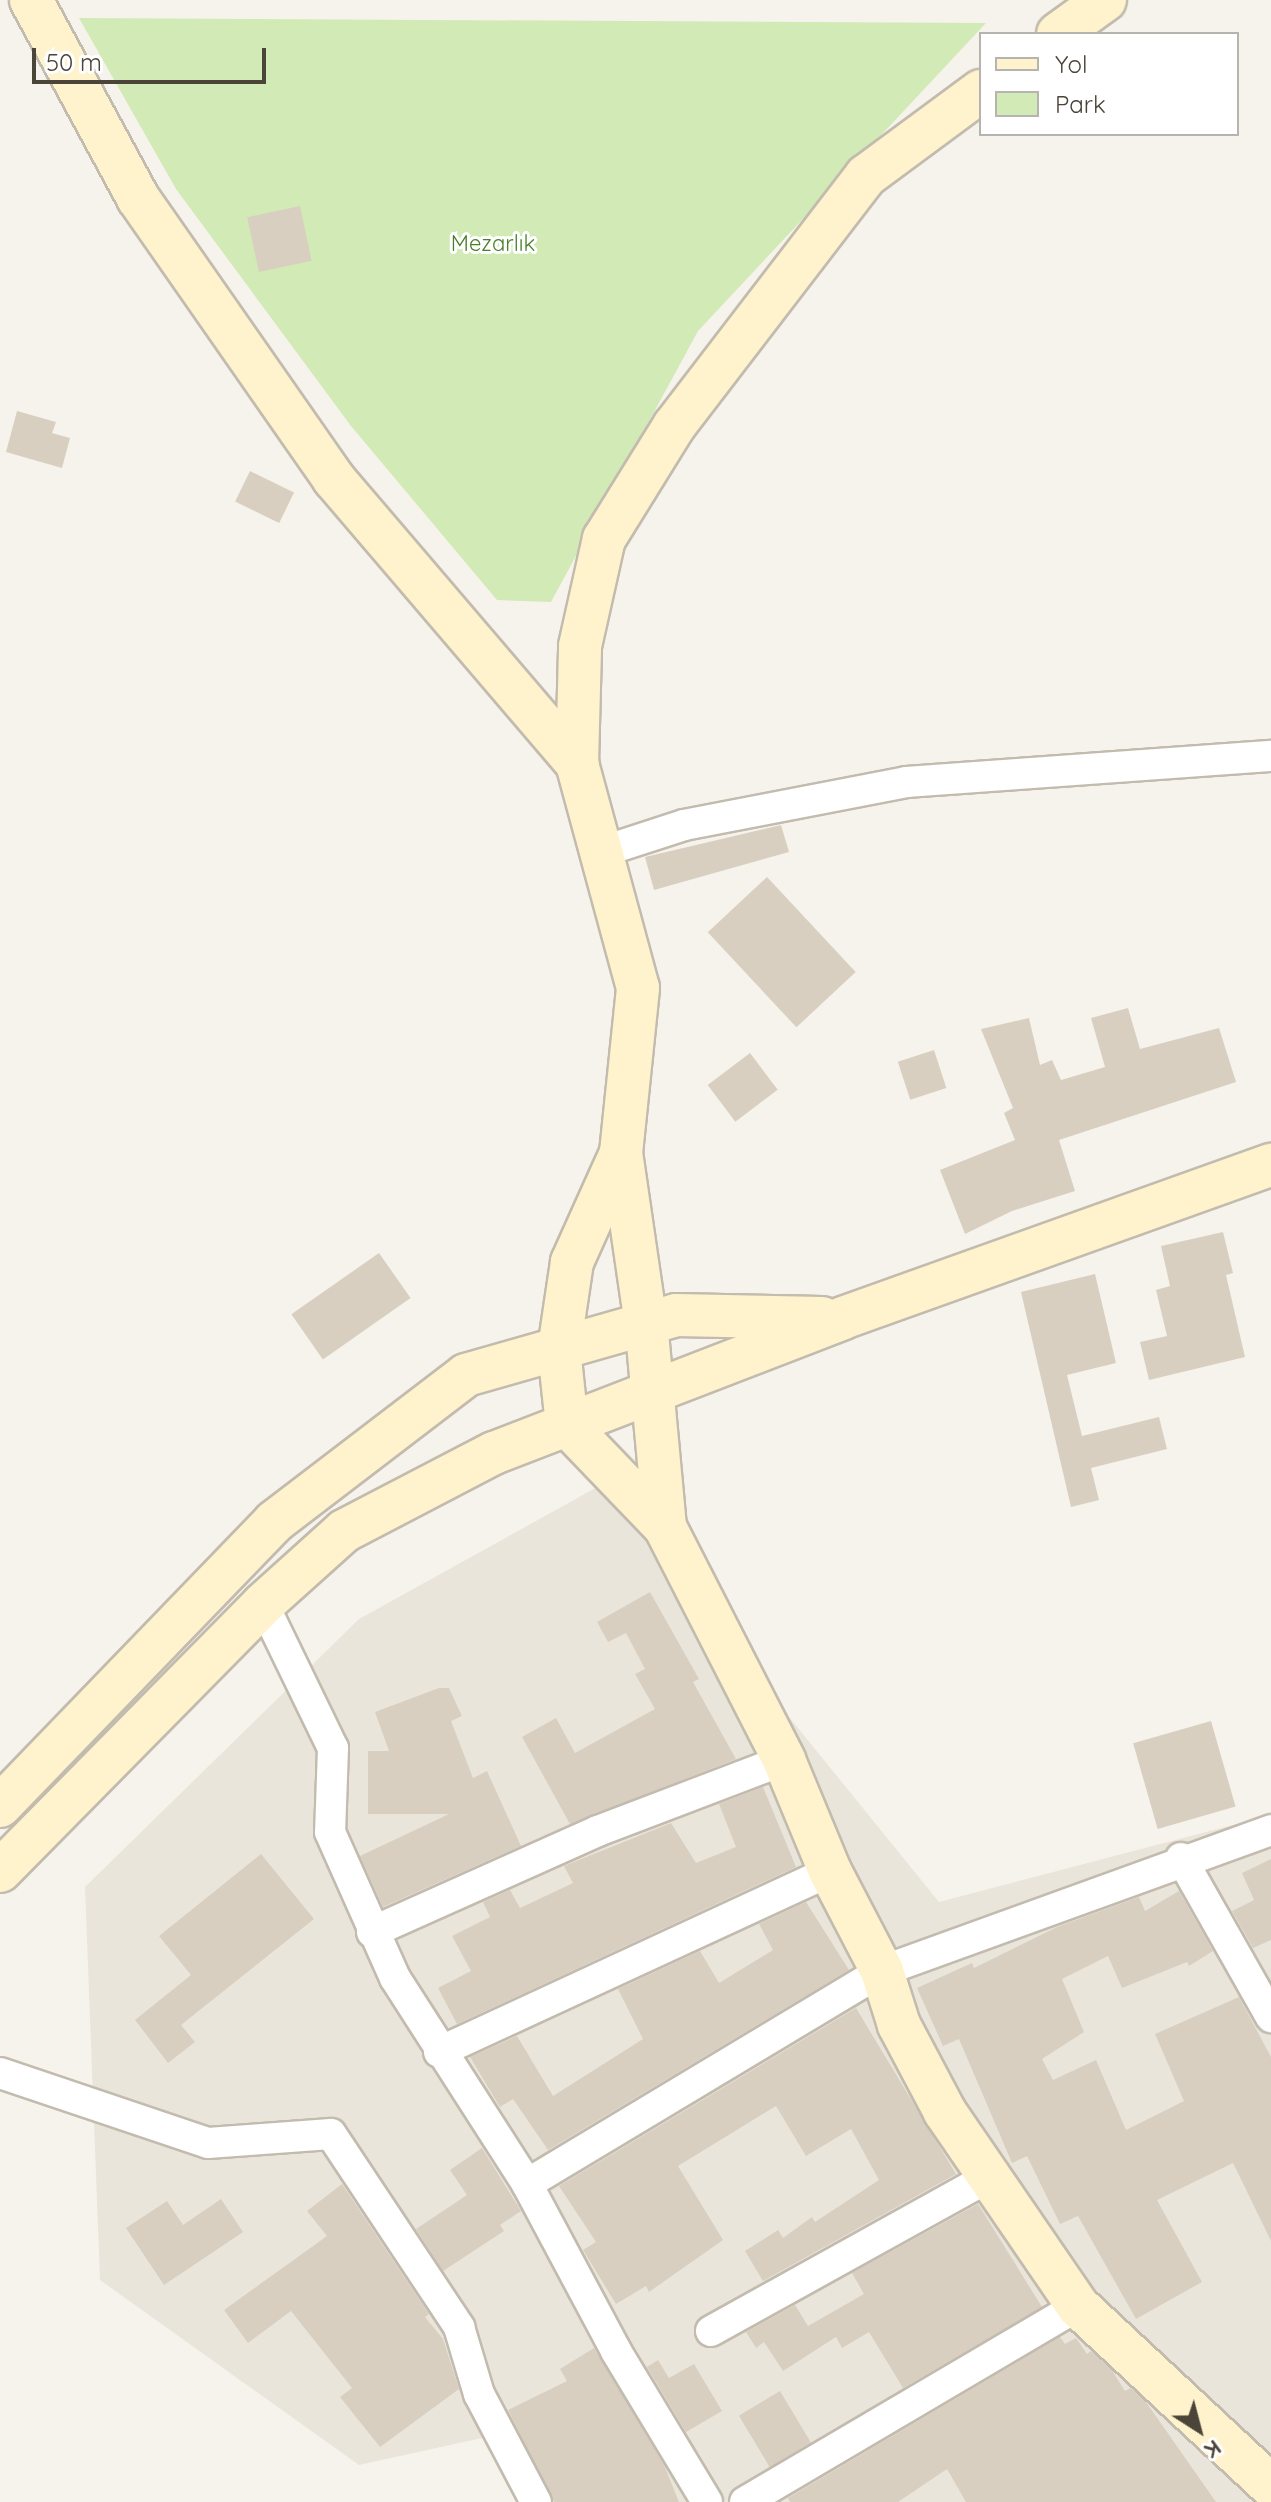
<!DOCTYPE html>
<meta charset="utf-8">
<style>
body{margin:0}
#map{position:relative;width:1271px;height:2502px;overflow:hidden;background:#f6f3ec;font-family:Quicksand,sans-serif}
div>[style]{position:absolute}
.residential>*{inset:0;background:#eae5da}
.green>*{inset:0;background:#d2eab5}
.building>*{inset:0;background:#d8cfc1;transform-origin:0 0}
.roads{filter:drop-shadow(2px 0 #c2bbae) drop-shadow(-2px 0 #c2bbae) drop-shadow(0 2px #c2bbae) drop-shadow(0 -2px #c2bbae)}
.street>*{height:30px;margin:-15px;padding:0 15px;transform-origin:15px;border-radius:15px;background:#fff}
.secondary>*{height:42px;margin:-21px;padding:0 21px;transform-origin:21px;border-radius:21px;background:#fff3cd}
span{translate:-50% -50%;white-space:nowrap;text-align:center;line-height:1.15;-webkit-text-stroke:6px #fff;paint-order:stroke}
.park-label{font-size:22px;color:#4a7f2a}
.legend{position:absolute;left:979px;top:32px;width:260px;height:104px;box-sizing:border-box;background:#fff;border:2px solid #b7b4b0;margin:0;padding:10px 14px;list-style:none;font-size:24px;color:#4b4439}
.legend li{display:flex;align-items:center;gap:16px;height:40px}
.legend b{width:40px;border:2px solid #b7b4b0}
.north{position:absolute;left:1159px;top:2390px;width:80px;height:80px;-webkit-text-stroke:6px #fff;paint-order:stroke;rotate:144deg;font-size:22px;font-weight:700;line-height:32px;text-align:center;color:#4b4439}
.north::after{content:'';display:block;margin:auto;width:28px;height:36px;background:#4b4439;clip-path:polygon(50% 0,100% 100%,50% 72%,0 100%)}
.scale{position:absolute;left:32px;top:48px;width:234px;height:36px;box-sizing:border-box;border:4px solid #4b4439;border-top:0;padding-left:10px;font-size:24px;line-height:28px;white-space:nowrap;color:#4b4439;-webkit-text-stroke:6px #fff;paint-order:stroke}
</style>
<div id="map">
<div class="residential">
<i style="clip-path:polygon(601px 1485px,939px 1902px,1271px 1815px,1271px 2502px,521px 2502px,482px 2438px,359px 2465px,100px 2280px,85px 1887px,359px 1619px)"></i>
</div>
<div class="green">
<i style="clip-path:polygon(79px 18px,986px 23px,698px 331px,551px 602px,497px 600px,351px 426px,176px 189px)"></i>
</div>
<div class="building">
<i style="left:300px;top:206px;width:56px;height:54px;rotate:78deg"></i>
<i style="clip-path:polygon(17px 411px,56px 422px,52px 433px,70px 438px,62px 468px,6px 452px)"></i>
<i style="left:250px;top:471px;width:49px;height:34px;rotate:26deg"></i>
<i style="clip-path:polygon(781px 825px,789px 852px,654px 890px,645px 857px)"></i>
<i style="left:767px;top:877px;width:130px;height:81px;rotate:47deg"></i>
<i style="clip-path:polygon(1128px 1008px,1140px 1049px,1219px 1028px,1236px 1082px,1059px 1140px,1075px 1191px,1012px 1211px,965px 1234px,940px 1170px,1015px 1140px,1004px 1113px,1013px 1108px,981px 1029px,1029px 1018px,1040px 1065px,1052px 1060px,1061px 1080px,1105px 1067px,1091px 1018px)"></i>
<i style="left:934px;top:1050px;width:40px;height:38px;rotate:72deg"></i>
<i style="left:750px;top:1053px;width:46px;height:53px;rotate:53deg"></i>
<i style="clip-path:polygon(1223px 1232px,1233px 1273px,1226px 1275px,1245px 1357px,1149px 1380px,1140px 1342px,1167px 1336px,1156px 1290px,1170px 1286px,1161px 1246px)"></i>
<i style="left:379px;top:1253px;width:55px;height:107px;rotate:55deg"></i>
<i style="clip-path:polygon(1095px 1274px,1116px 1363px,1067px 1375px,1082px 1436px,1159px 1417px,1167px 1449px,1091px 1468px,1099px 1500px,1071px 1507px,1021px 1292px)"></i>
<i style="clip-path:polygon(650px 1592px,699px 1679px,693px 1682px,736px 1759px,570px 1824px,522px 1737px,556px 1718px,575px 1753px,655px 1709px,635px 1674px,645px 1669px,626px 1633px,608px 1642px,597px 1622px)"></i>
<i style="clip-path:polygon(439px 1688px,449px 1688px,462px 1716px,451px 1721px,473px 1778px,487px 1771px,521px 1846px,383px 1907px,360px 1856px,449px 1814px,368px 1814px,368px 1751px,389px 1751px,375px 1712px)"></i>
<i style="left:1211px;top:1721px;width:89px;height:81px;rotate:74deg"></i>
<i style="clip-path:polygon(763px 1787px,796px 1867px,457px 2024px,438px 1988px,471px 1971px,452px 1936px,490px 1917px,483px 1902px,510px 1890px,520px 1908px,573px 1883px,564px 1866px,671px 1823px,696px 1863px,736px 1847px,719px 1804px)"></i>
<i style="clip-path:polygon(261px 1854px,314px 1919px,181px 2025px,195px 2042px,168px 2063px,135px 2020px,191px 1975px,159px 1936px)"></i>
<i style="clip-path:polygon(1271px 1859px,1271px 1940px,1253px 1948px,1232px 1911px,1254px 1900px,1242px 1873px)"></i>
<i style="clip-path:polygon(1179px 1891px,1213px 1951px,1189px 1966px,1187px 1962px,1122px 1988px,1108px 1956px,1062px 1979px,1084px 2032px,1042px 2059px,1053px 2080px,1096px 2060px,1126px 2130px,1184px 2101px,1155px 2034px,1239px 1997px,1271px 2057px,1271px 2241px,1233px 2163px,1157px 2200px,1202px 2282px,1136px 2319px,1078px 2216px,1060px 2224px,1027px 2156px,1012px 2163px,959px 2039px,943px 2046px,917px 1988px,972px 1963px,974px 1968px,1057px 1927px,1139px 1897px,1145px 1911px)"></i>
<i style="clip-path:polygon(806px 1902px,849px 1970px,548px 2150px,513px 2099px,500px 2107px,470px 2057px,517px 2036px,553px 2096px,643px 2039px,618px 1989px,700px 1951px,719px 1983px,773px 1950px,759px 1924px)"></i>
<i style="clip-path:polygon(856px 2008px,956px 2174px,763px 2281px,745px 2251px,778px 2230px,783px 2238px,812px 2217px,815px 2222px,879px 2180px,851px 2129px,806px 2156px,776px 2106px,678px 2166px,723px 2240px,649px 2292px,646px 2286px,616px 2304px,583px 2250px,596px 2242px,559px 2186px)"></i>
<i style="clip-path:polygon(482px 2148px,521px 2211px,500px 2225px,504px 2231px,443px 2271px,416px 2229px,467px 2195px,450px 2170px)"></i>
<i style="clip-path:polygon(342px 2184px,429px 2314px,425px 2317px,443px 2339px,459px 2389px,380px 2447px,340px 2397px,352px 2388px,291px 2311px,248px 2343px,224px 2310px,327px 2236px,307px 2211px)"></i>
<i style="clip-path:polygon(221px 2199px,243px 2232px,164px 2285px,126px 2228px,167px 2201px,183px 2225px)"></i>
<i style="clip-path:polygon(978px 2204px,1042px 2307px,903px 2388px,869px 2332px,842px 2348px,836px 2337px,783px 2371px,764px 2342px,756px 2348px,746px 2332px,795px 2305px,808px 2326px,864px 2294px,852px 2273px)"></i>
<i style="clip-path:polygon(1060px 2337px,1065px 2344px,1076px 2338px,1087px 2354px,1091px 2351px,1111px 2369px,1125px 2391px,1131px 2388px,1146px 2402px,1216px 2502px,966px 2502px,947px 2469px,898px 2502px,790px 2502px,788px 2498px)"></i>
<i style="clip-path:polygon(594px 2348px,664px 2465px,679px 2502px,554px 2502px,508px 2410px,567px 2381px,560px 2369px)"></i>
<i style="clip-path:polygon(658px 2360px,669px 2378px,694px 2364px,722px 2411px,686px 2432px,647px 2367px)"></i>
<i style="left:780px;top:2391px;width:60px;height:48px;rotate:59deg"></i>
</div>
<div class="roads">
<div class="street">
<i style="left:601px;top:852px;width:87px;rotate:-18deg"></i>
<i style="left:684px;top:825px;width:227px;rotate:-10.9deg"></i>
<i style="left:907px;top:782px;width:365px;rotate:-4.1deg"></i>
<i style="left:263px;top:1604px;width:160px;rotate:64.1deg"></i>
<i style="left:333px;top:1748px;width:84px;rotate:92deg"></i>
<i style="left:330px;top:1832px;width:160px;rotate:66deg"></i>
<i style="left:395px;top:1978px;width:245px;rotate:57.3deg"></i>
<i style="left:527px;top:2184px;width:189px;rotate:61.9deg"></i>
<i style="left:616px;top:2351px;width:176px;rotate:58.9deg"></i>
<i style="left:1181px;top:1858px;width:183px;rotate:60.5deg"></i>
<i style="left:372px;top:1932px;width:248px;rotate:-24.1deg"></i>
<i style="left:598px;top:1831px;width:199px;rotate:-20.9deg"></i>
<i style="left:439px;top:2052px;width:431px;rotate:-24.8deg"></i>
<i style="left:0;top:2073px;width:219px;rotate:18.6deg"></i>
<i style="left:208px;top:2143px;width:123px;rotate:-4.2deg"></i>
<i style="left:331px;top:2134px;width:232px;rotate:56.4deg"></i>
<i style="left:459px;top:2327px;width:70px;rotate:73.4deg"></i>
<i style="left:479px;top:2394px;width:122px;rotate:62.2deg"></i>
<i style="left:527px;top:2184px;width:414px;rotate:-31deg"></i>
<i style="left:882px;top:1971px;width:414px;rotate:-19.9deg"></i>
<i style="left:711px;top:2331px;width:321px;rotate:-29deg"></i>
<i style="left:745px;top:2502px;width:386px;rotate:-30.5deg"></i>
</div>
<div class="secondary">
<i style="left:31px;top:0;width:225px;rotate:61.6deg"></i>
<i style="left:138px;top:198px;width:343px;rotate:55.1deg"></i>
<i style="left:334px;top:479px;width:375px;rotate:49.5deg"></i>
<i style="left:1058px;top:34px;width:58px;rotate:-35.9deg"></i>
<i style="left:621px;top:1153px;width:120px;rotate:114.2deg"></i>
<i style="left:572px;top:1262px;width:88px;rotate:98.5deg"></i>
<i style="left:559px;top:1349px;width:76px;rotate:84deg"></i>
<i style="left:567px;top:1425px;width:141px;rotate:46.1deg"></i>
<i style="left:665px;top:1527px;width:262px;rotate:62.9deg"></i>
<i style="left:784px;top:1760px;width:120px;rotate:67.5deg"></i>
<i style="left:830px;top:1871px;width:113px;rotate:62.5deg"></i>
<i style="left:882px;top:1971px;width:57px;rotate:72.5deg"></i>
<i style="left:899px;top:2025px;width:98px;rotate:62.1deg"></i>
<i style="left:945px;top:2112px;width:235px;rotate:55.6deg"></i>
<i style="left:1078px;top:2306px;width:264px;rotate:43deg"></i>
<i style="left:665px;top:1527px;width:204px;rotate:-95.3deg"></i>
<i style="left:646px;top:1324px;width:173px;rotate:-98.3deg"></i>
<i style="left:621px;top:1153px;width:166px;rotate:-84.1deg"></i>
<i style="left:638px;top:988px;width:232px;rotate:-105.2deg"></i>
<i style="left:577px;top:764px;width:118px;rotate:-88.5deg"></i>
<i style="left:580px;top:646px;width:110px;rotate:-77.4deg"></i>
<i style="left:604px;top:539px;width:133px;rotate:-58.2deg"></i>
<i style="left:674px;top:426px;width:315px;rotate:-52.5deg"></i>
<i style="left:866px;top:176px;width:143px;rotate:-36.5deg"></i>
<i style="left:0;top:1806px;width:395px;rotate:-46deg"></i>
<i style="left:274px;top:1522px;width:242px;rotate:-37.4deg"></i>
<i style="left:466px;top:1375px;width:218px;rotate:-15.9deg"></i>
<i style="left:676px;top:1315px;width:146px;rotate:1.2deg"></i>
<i style="left:0;top:1871px;width:375px;rotate:-45.4deg"></i>
<i style="left:263px;top:1604px;width:109px;rotate:-42deg"></i>
<i style="left:344px;top:1531px;width:169px;rotate:-27.5deg"></i>
<i style="left:494px;top:1453px;width:374px;rotate:-21.1deg"></i>
<i style="left:843px;top:1318px;width:455px;rotate:-19.7deg"></i>
</div>
</div>
<div class="park-label">
<span style="left:493px;top:244px">Mezarlık</span>
</div>
<ul class="legend">
<li><b style="height:10px;background:#fff3cd"></b>Yol</li>
<li><b style="height:22px;background:#d2eab5"></b>Park</li>
</ul>
<div class="north">K</div>
<div class="scale">50 m</div>
</div>
